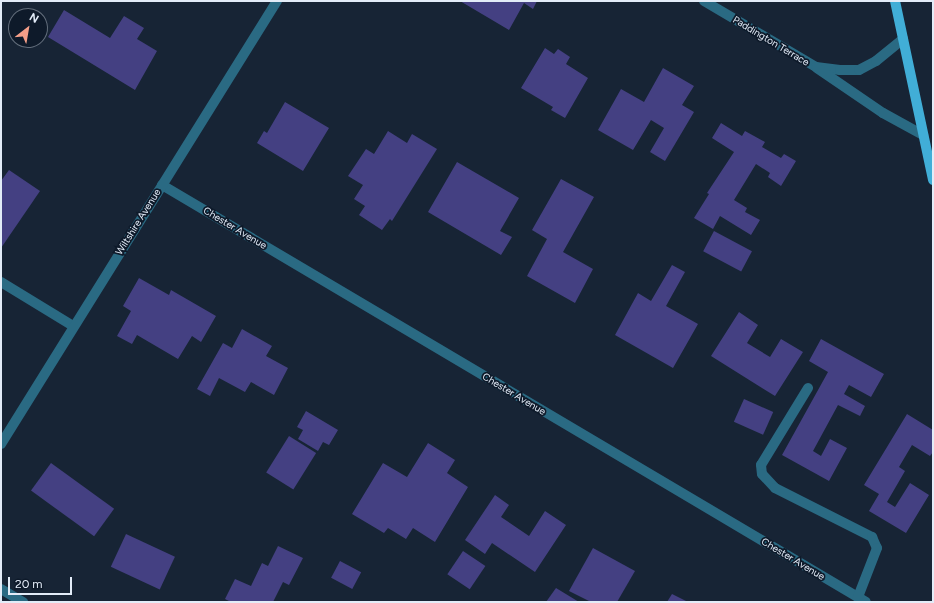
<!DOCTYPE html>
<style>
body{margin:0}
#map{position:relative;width:934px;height:603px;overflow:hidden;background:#172435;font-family:Figtree,sans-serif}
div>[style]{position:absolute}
.building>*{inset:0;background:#444082;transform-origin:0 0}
.minor>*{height:10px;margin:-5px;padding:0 5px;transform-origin:5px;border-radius:5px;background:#2a6a83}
.major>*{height:10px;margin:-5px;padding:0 5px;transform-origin:5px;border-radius:5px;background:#41aed7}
span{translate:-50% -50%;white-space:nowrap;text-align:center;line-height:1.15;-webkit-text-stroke:3.5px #0e1a2a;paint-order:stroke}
.street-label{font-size:10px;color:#e3ecf8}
.frame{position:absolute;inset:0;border:2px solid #e3ecf8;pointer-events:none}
.north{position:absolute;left:8px;top:8px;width:40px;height:40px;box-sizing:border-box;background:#0e1a2a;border:1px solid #636e7c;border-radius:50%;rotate:31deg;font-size:11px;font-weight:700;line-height:16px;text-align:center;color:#e3ecf8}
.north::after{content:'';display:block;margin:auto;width:14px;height:18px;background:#f49e88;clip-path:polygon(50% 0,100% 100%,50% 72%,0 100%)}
.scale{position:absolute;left:8px;top:577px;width:64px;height:18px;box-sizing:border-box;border:2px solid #e3ecf8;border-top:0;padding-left:5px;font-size:12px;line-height:14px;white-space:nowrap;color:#e3ecf8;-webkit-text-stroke:3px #0e1a2a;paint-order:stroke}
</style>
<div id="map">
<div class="building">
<i style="clip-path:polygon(460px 1px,537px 1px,533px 9px,524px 3px,509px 30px)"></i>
<i style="clip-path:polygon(64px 10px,110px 38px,124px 16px,144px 28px,137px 39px,157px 51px,135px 90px,48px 37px)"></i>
<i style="clip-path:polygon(545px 48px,554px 54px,558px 49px,570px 57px,566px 64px,588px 78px,565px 118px,551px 110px,553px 107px,521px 88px)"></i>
<i style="clip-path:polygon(663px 68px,694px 86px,682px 105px,694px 112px,665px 161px,650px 152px,664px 128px,651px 120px,633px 150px,598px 130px,621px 89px,644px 102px)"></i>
<i style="clip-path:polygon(285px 102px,329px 128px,303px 171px,257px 143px,264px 131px,267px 133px)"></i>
<i style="clip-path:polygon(721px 123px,742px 136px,745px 131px,765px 142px,762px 147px,781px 158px,784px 154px,796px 161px,781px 186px,768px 177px,770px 173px,756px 164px,734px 200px,747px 208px,745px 212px,760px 220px,751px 235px,720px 216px,713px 229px,694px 218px,709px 194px,707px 193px,734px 152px,712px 138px)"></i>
<i style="clip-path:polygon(388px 131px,407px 143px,412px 134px,437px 149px,392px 221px,390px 219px,382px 230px,359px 215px,365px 206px,354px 199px,363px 185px,348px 176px,366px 149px,374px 154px)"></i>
<i style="clip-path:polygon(457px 162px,519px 198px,500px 231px,512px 237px,501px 255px,428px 212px)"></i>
<i style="clip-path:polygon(9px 170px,40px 191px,1px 248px,1px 181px)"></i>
<i style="clip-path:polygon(561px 179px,594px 197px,563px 252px,593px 269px,575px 303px,527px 276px,547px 239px,532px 230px)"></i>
<i style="left:714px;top:231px;width:43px;height:23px;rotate:28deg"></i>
<i style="clip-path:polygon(672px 265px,685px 272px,666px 306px,698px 324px,673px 368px,615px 335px,638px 293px,651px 301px)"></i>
<i style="clip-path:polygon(139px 278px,169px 295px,171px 290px,216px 316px,201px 342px,192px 336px,178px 359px,137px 335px,132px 344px,117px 336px,131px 311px,123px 306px)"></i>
<i style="clip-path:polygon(739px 312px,758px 325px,747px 343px,770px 357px,781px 339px,803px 352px,775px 396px,711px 356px)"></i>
<i style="clip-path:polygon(242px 329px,272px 346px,266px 356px,288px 368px,274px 395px,251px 382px,245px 392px,219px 378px,210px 396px,197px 389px,223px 343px,232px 348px)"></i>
<i style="clip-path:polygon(821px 339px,884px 374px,871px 397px,849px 385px,844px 394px,865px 406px,860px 416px,838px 405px,813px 451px,821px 456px,830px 439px,847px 448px,829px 481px,782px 455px,828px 372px,809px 361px)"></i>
<i style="left:744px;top:399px;width:32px;height:25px;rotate:24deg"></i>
<i style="clip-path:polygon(306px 411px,338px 430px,329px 445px,323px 442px,318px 451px,298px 439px,303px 430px,297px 427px)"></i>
<i style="clip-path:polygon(907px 414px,933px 430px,933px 452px,930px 456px,912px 445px,899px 467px,905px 471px,887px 502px,895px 507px,910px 483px,929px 495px,906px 533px,869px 511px,879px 494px,864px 485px)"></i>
<i style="left:289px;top:436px;width:32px;height:43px;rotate:32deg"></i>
<i style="clip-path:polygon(428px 443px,455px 460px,447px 473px,468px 487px,435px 542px,413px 528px,406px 539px,388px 528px,384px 533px,352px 514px,383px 463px,407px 477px)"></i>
<i style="left:51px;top:463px;width:78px;height:34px;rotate:36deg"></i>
<i style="clip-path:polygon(495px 495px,509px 505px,501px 517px,529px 536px,545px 511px,566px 525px,535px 572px,492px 543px,485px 554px,465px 540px)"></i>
<i style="left:126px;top:534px;width:54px;height:36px;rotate:25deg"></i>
<i style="clip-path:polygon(278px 546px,303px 558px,289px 585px,283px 582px,273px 602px,231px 602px,225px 599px,235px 579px,251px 586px,262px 563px,268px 566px)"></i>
<i style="clip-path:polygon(593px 548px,635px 571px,617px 602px,591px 602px,569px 591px)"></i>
<i style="left:463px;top:551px;width:27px;height:28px;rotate:34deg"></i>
<i style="left:340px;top:561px;width:24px;height:19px;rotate:28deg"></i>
<i style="clip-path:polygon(556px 588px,579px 602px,546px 602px)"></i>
<i style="clip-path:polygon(672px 594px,688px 602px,667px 602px)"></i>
</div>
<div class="minor">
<i style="left:704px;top:1px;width:130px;rotate:30.5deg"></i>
<i style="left:816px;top:67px;width:24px;rotate:7deg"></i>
<i style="left:840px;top:70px;width:19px"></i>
<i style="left:859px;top:70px;width:19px;rotate:-28deg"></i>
<i style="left:876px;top:61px;width:35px;rotate:-39deg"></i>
<i style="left:817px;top:68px;width:80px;rotate:34.3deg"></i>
<i style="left:883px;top:113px;width:46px;rotate:28.8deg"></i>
<i style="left:162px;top:185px;width:818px;rotate:30.64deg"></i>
<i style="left:1px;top:282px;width:84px;rotate:31.4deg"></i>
<i style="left:808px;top:388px;width:90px;rotate:121.4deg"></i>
<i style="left:761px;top:465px;width:9px;rotate:84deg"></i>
<i style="left:762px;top:474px;width:19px;rotate:47deg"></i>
<i style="left:775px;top:488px;width:109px;rotate:26.8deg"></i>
<i style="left:872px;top:537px;width:12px;rotate:66deg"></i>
<i style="left:877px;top:548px;width:53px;rotate:111.2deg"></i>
<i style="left:1px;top:444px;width:522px;rotate:-58.08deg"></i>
<i style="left:1px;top:589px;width:26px;rotate:31deg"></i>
</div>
<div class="major">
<i style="left:895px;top:1px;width:183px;rotate:78deg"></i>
</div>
<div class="street-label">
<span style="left:771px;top:41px;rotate:31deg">Paddington Terrace</span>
<span style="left:138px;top:222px;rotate:-58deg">Wiltshire Avenue</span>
<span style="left:235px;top:228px;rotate:31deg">Chester Avenue</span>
<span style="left:514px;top:394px;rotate:31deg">Chester Avenue</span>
<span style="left:793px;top:559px;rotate:31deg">Chester Avenue</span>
</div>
<div class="frame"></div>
<div class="north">N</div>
<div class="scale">20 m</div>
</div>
